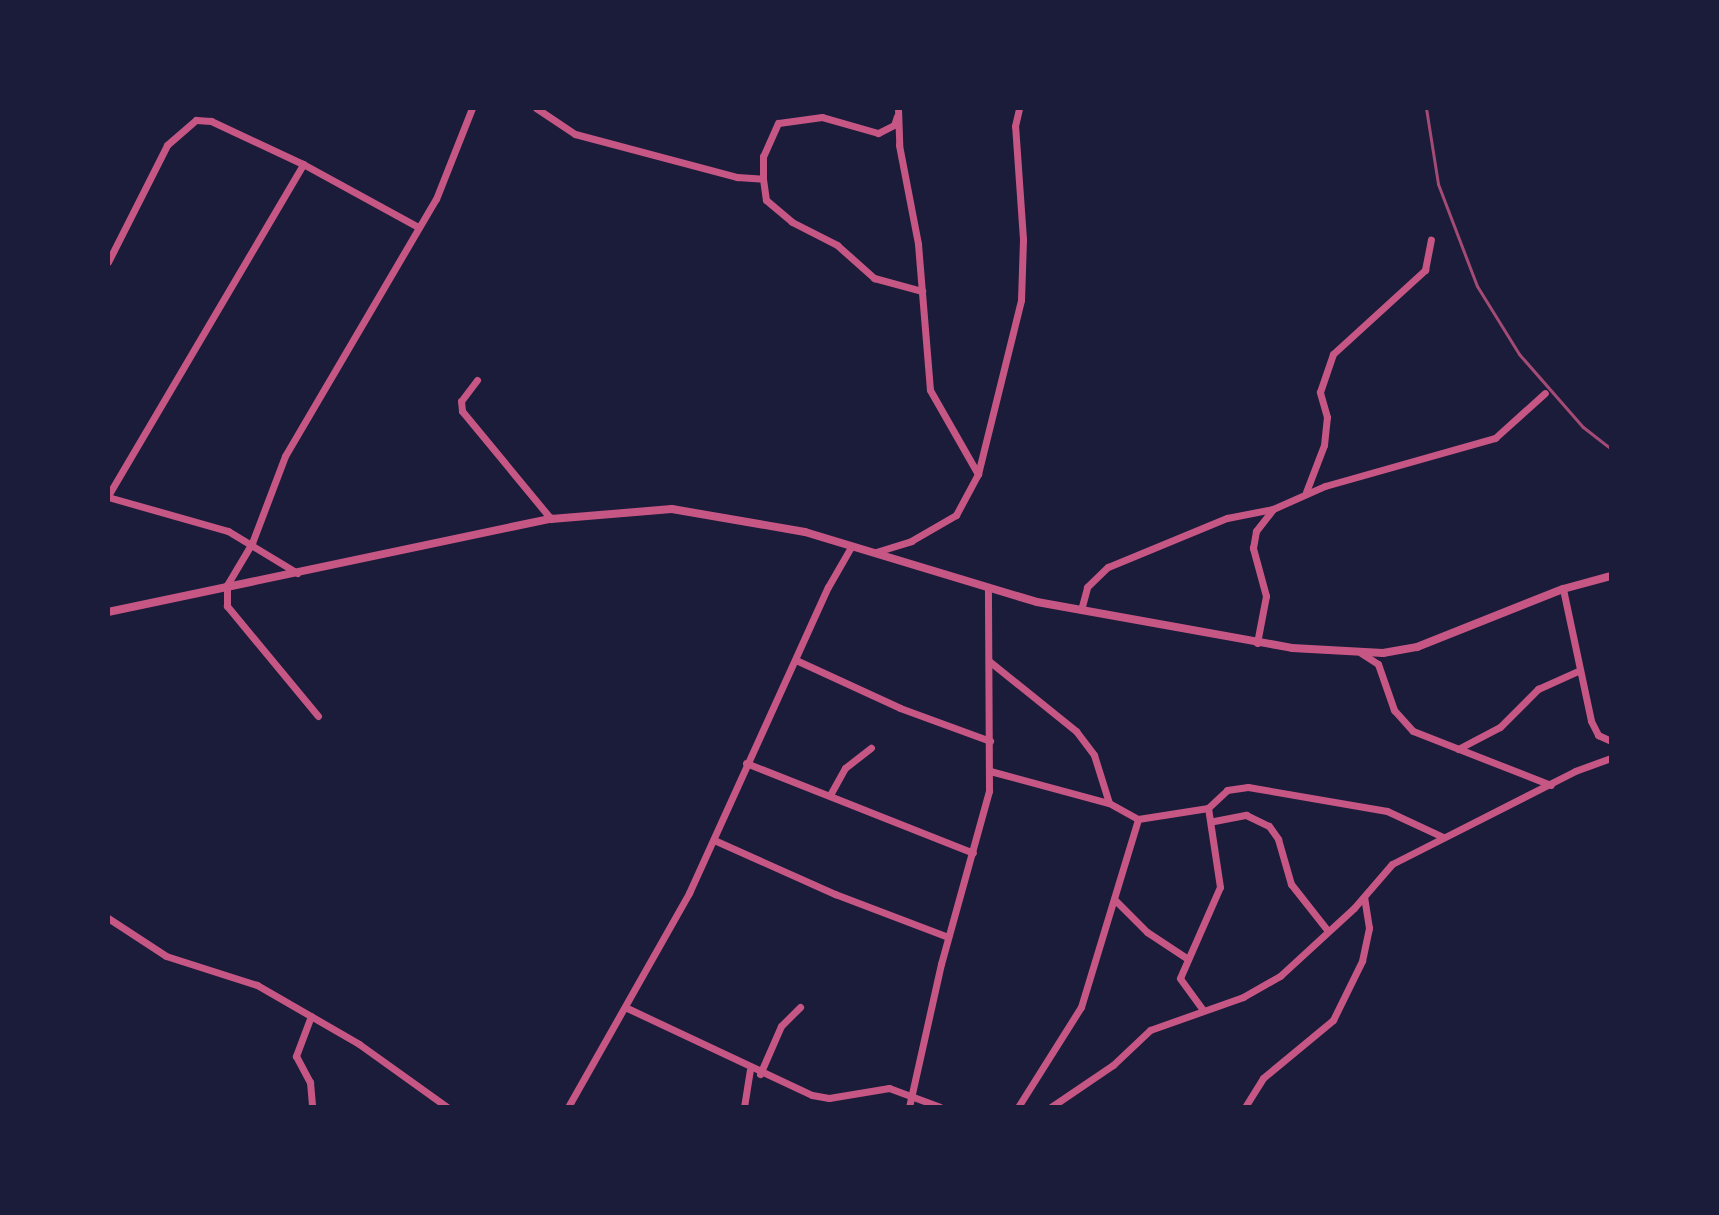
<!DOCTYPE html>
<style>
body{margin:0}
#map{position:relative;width:1719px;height:1215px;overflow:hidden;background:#1b1b3a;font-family:Raleway,sans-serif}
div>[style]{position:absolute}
.minor>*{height:7px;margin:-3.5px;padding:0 3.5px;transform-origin:3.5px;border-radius:3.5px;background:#c65784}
.tertiary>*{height:8px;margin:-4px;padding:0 4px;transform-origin:4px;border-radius:4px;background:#c65784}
.rail>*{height:3px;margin:-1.5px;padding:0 1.5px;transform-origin:1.5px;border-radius:1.5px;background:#a44b75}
span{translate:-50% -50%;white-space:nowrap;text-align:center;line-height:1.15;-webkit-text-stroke:7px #1b1b3a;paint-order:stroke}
.frame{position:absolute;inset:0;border:110px solid #1b1b3a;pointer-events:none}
</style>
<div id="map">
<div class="minor">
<i style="left:536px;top:108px;width:47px;rotate:33.7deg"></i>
<i style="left:575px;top:134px;width:168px;rotate:14.9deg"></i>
<i style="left:737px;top:177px;width:26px;rotate:4deg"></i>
<i style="left:898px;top:108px;width:37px;rotate:88deg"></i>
<i style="left:899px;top:145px;width:101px;rotate:79.1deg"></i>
<i style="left:918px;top:244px;width:146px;rotate:85.3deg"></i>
<i style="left:930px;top:390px;width:97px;rotate:60.3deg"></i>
<i style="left:897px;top:116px;width:9px;rotate:108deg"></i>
<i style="left:894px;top:125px;width:18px;rotate:153deg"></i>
<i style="left:878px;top:133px;width:58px;rotate:-164.1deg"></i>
<i style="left:822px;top:117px;width:44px;rotate:172.2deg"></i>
<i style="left:778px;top:123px;width:36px;rotate:114deg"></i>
<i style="left:763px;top:156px;width:23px;rotate:90deg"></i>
<i style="left:763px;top:179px;width:21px;rotate:82deg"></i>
<i style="left:766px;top:200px;width:34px;rotate:40deg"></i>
<i style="left:792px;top:222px;width:51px;rotate:27.1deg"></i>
<i style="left:837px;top:245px;width:50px;rotate:41.7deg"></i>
<i style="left:874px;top:278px;width:50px;rotate:15.2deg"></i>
<i style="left:108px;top:262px;width:131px;rotate:-63.2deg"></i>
<i style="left:167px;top:145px;width:38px;rotate:-41deg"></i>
<i style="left:196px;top:120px;width:15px;rotate:4deg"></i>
<i style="left:211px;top:121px;width:102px;rotate:25.1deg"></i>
<i style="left:303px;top:164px;width:131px;rotate:28.7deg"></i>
<i style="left:477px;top:380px;width:26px;rotate:127deg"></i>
<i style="left:461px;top:401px;width:10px;rotate:84deg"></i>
<i style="left:462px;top:411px;width:140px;rotate:50.5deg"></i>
<i style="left:1306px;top:492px;width:50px;rotate:-69deg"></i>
<i style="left:1324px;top:445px;width:28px;rotate:-84deg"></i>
<i style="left:1327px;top:417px;width:26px;rotate:-106deg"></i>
<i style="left:1320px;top:392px;width:40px;rotate:-71.1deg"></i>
<i style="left:1333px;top:354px;width:125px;rotate:-42.4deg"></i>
<i style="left:1425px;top:270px;width:31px;rotate:-79deg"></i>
<i style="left:109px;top:494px;width:383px;rotate:-59.5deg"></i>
<i style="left:108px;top:497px;width:125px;rotate:15.8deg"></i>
<i style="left:228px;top:531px;width:81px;rotate:31.3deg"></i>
<i style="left:876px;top:552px;width:37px;rotate:-17deg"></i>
<i style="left:911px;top:541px;width:52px;rotate:-30deg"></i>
<i style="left:956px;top:515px;width:47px;rotate:-61.8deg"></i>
<i style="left:978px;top:474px;width:179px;rotate:-76.1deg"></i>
<i style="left:1021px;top:300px;width:61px;rotate:-88.1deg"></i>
<i style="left:1023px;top:239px;width:113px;rotate:-94deg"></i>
<i style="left:1015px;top:126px;width:18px;rotate:-77deg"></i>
<i style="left:1563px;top:589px;width:135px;rotate:78deg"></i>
<i style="left:1591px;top:721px;width:16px;rotate:63deg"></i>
<i style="left:1598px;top:735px;width:14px;rotate:25deg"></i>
<i style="left:1081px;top:610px;width:24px;rotate:-75deg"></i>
<i style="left:1087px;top:587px;width:29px;rotate:-44deg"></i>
<i style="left:1108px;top:567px;width:129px;rotate:-22.4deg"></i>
<i style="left:1227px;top:518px;width:47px;rotate:-11.1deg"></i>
<i style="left:1257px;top:643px;width:48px;rotate:-79.2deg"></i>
<i style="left:1266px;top:596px;width:50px;rotate:-105.2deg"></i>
<i style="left:1253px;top:548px;width:17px;rotate:-80deg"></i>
<i style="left:1256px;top:531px;width:28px;rotate:-52deg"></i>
<i style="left:1273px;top:509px;width:57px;rotate:-23.9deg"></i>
<i style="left:1325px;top:486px;width:177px;rotate:-15.8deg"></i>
<i style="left:1495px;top:438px;width:67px;rotate:-42deg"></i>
<i style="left:1361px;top:653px;width:20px;rotate:33deg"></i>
<i style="left:1378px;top:664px;width:49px;rotate:70.8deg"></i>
<i style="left:1394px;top:710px;width:28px;rotate:48deg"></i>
<i style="left:1413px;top:731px;width:148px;rotate:21.4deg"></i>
<i style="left:798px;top:661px;width:112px;rotate:24.7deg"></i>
<i style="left:900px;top:708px;width:96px;rotate:20.1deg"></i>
<i style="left:989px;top:661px;width:112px;rotate:38.8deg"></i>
<i style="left:1076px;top:731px;width:30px;rotate:53deg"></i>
<i style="left:1094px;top:755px;width:50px;rotate:72.6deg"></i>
<i style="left:318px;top:716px;width:143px;rotate:-129.6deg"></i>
<i style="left:227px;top:606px;width:21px;rotate:-90deg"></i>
<i style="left:227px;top:585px;width:49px;rotate:-59.2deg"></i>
<i style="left:252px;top:543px;width:93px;rotate:-69.2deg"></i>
<i style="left:285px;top:456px;width:298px;rotate:-59.6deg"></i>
<i style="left:436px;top:199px;width:98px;rotate:-68.4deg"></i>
<i style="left:1458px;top:749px;width:47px;rotate:-27.6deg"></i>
<i style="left:1500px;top:727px;width:54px;rotate:-45deg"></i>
<i style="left:1538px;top:689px;width:46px;rotate:-24.3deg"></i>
<i style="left:746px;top:763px;width:244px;rotate:21.6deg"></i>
<i style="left:990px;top:771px;width:123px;rotate:15.1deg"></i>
<i style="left:1109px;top:803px;width:33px;rotate:29deg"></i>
<i style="left:1138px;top:819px;width:71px;rotate:-8.9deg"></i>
<i style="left:1208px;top:808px;width:26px;rotate:-43deg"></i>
<i style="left:1227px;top:790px;width:21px;rotate:-8deg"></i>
<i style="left:1248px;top:787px;width:141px;rotate:9.8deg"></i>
<i style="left:1387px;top:811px;width:62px;rotate:24.9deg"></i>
<i style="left:830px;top:795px;width:31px;rotate:-61deg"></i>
<i style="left:845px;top:768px;width:33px;rotate:-38deg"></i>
<i style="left:1214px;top:821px;width:33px;rotate:-11deg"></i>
<i style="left:1246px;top:815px;width:25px;rotate:26deg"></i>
<i style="left:1269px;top:826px;width:16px;rotate:55deg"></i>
<i style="left:1278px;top:839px;width:47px;rotate:73.9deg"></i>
<i style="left:1291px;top:884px;width:60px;rotate:51.8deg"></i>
<i style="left:714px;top:840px;width:133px;rotate:24.1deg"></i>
<i style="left:835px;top:894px;width:121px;rotate:20.8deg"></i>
<i style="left:1116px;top:901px;width:44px;rotate:45deg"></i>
<i style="left:1147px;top:932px;width:49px;rotate:33.4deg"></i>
<i style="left:108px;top:918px;width:69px;rotate:33.2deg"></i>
<i style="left:166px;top:956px;width:96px;rotate:17.7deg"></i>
<i style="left:257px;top:985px;width:118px;rotate:30deg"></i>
<i style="left:359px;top:1044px;width:108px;rotate:35.6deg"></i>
<i style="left:627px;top:1008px;width:204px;rotate:25.2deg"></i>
<i style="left:812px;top:1095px;width:17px;rotate:10deg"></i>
<i style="left:829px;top:1098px;width:61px;rotate:-9.5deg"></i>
<i style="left:889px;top:1088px;width:54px;rotate:20.4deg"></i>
<i style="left:1203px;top:1010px;width:39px;rotate:-126deg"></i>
<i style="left:1180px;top:978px;width:99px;rotate:-66.3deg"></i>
<i style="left:1220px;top:887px;width:80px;rotate:-98.6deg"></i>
<i style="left:311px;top:1016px;width:43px;rotate:110.6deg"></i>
<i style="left:296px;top:1056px;width:30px;rotate:62deg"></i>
<i style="left:310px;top:1082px;width:25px;rotate:85deg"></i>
<i style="left:760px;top:1074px;width:52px;rotate:-66.4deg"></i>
<i style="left:781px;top:1026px;width:27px;rotate:-45deg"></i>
<i style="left:568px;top:1107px;width:246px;rotate:-60.5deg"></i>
<i style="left:689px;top:893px;width:336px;rotate:-65.6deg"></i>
<i style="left:828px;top:587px;width:46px;rotate:-60.1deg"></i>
<i style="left:744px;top:1107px;width:37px;rotate:-81deg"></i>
<i style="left:909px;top:1107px;width:147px;rotate:-77.4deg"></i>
<i style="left:941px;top:964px;width:180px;rotate:-74.5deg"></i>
<i style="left:989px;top:791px;width:203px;rotate:-90.3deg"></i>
<i style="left:1018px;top:1107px;width:118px;rotate:-57.8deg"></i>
<i style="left:1081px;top:1007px;width:196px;rotate:-73.1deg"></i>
<i style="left:1051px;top:1107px;width:75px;rotate:-34.1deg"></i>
<i style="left:1113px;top:1065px;width:51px;rotate:-43.4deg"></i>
<i style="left:1150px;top:1030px;width:99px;rotate:-19.5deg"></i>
<i style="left:1243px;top:997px;width:43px;rotate:-29.6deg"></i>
<i style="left:1280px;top:976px;width:100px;rotate:-42.6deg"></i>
<i style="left:1354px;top:908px;width:58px;rotate:-49.2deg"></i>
<i style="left:1392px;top:864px;width:205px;rotate:-26.9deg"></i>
<i style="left:1575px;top:771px;width:38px;rotate:-20deg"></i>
<i style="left:1245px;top:1107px;width:34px;rotate:-58deg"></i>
<i style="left:1263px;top:1078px;width:91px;rotate:-39.6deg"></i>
<i style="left:1333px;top:1020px;width:66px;rotate:-63.8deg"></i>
<i style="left:1362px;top:961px;width:34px;rotate:-78deg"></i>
<i style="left:1369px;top:928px;width:30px;rotate:-99deg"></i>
</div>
<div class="tertiary">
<i style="left:108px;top:612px;width:453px;rotate:-11.9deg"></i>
<i style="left:551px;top:519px;width:121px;rotate:-4.7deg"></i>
<i style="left:672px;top:509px;width:135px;rotate:9.8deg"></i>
<i style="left:805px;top:532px;width:242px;rotate:16.8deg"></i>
<i style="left:1037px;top:602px;width:259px;rotate:10.2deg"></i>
<i style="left:1292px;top:648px;width:91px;rotate:3.1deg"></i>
<i style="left:1383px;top:653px;width:35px;rotate:-10deg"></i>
<i style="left:1417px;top:647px;width:157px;rotate:-21.7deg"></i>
<i style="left:1563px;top:589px;width:50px;rotate:-15.2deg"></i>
</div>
<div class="rail">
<i style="left:1426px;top:108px;width:77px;rotate:81deg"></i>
<i style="left:1438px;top:184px;width:109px;rotate:69.1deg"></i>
<i style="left:1477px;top:286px;width:80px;rotate:58.3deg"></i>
<i style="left:1519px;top:354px;width:97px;rotate:48.8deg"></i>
<i style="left:1583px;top:427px;width:36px;rotate:38deg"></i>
</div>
<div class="frame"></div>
</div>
